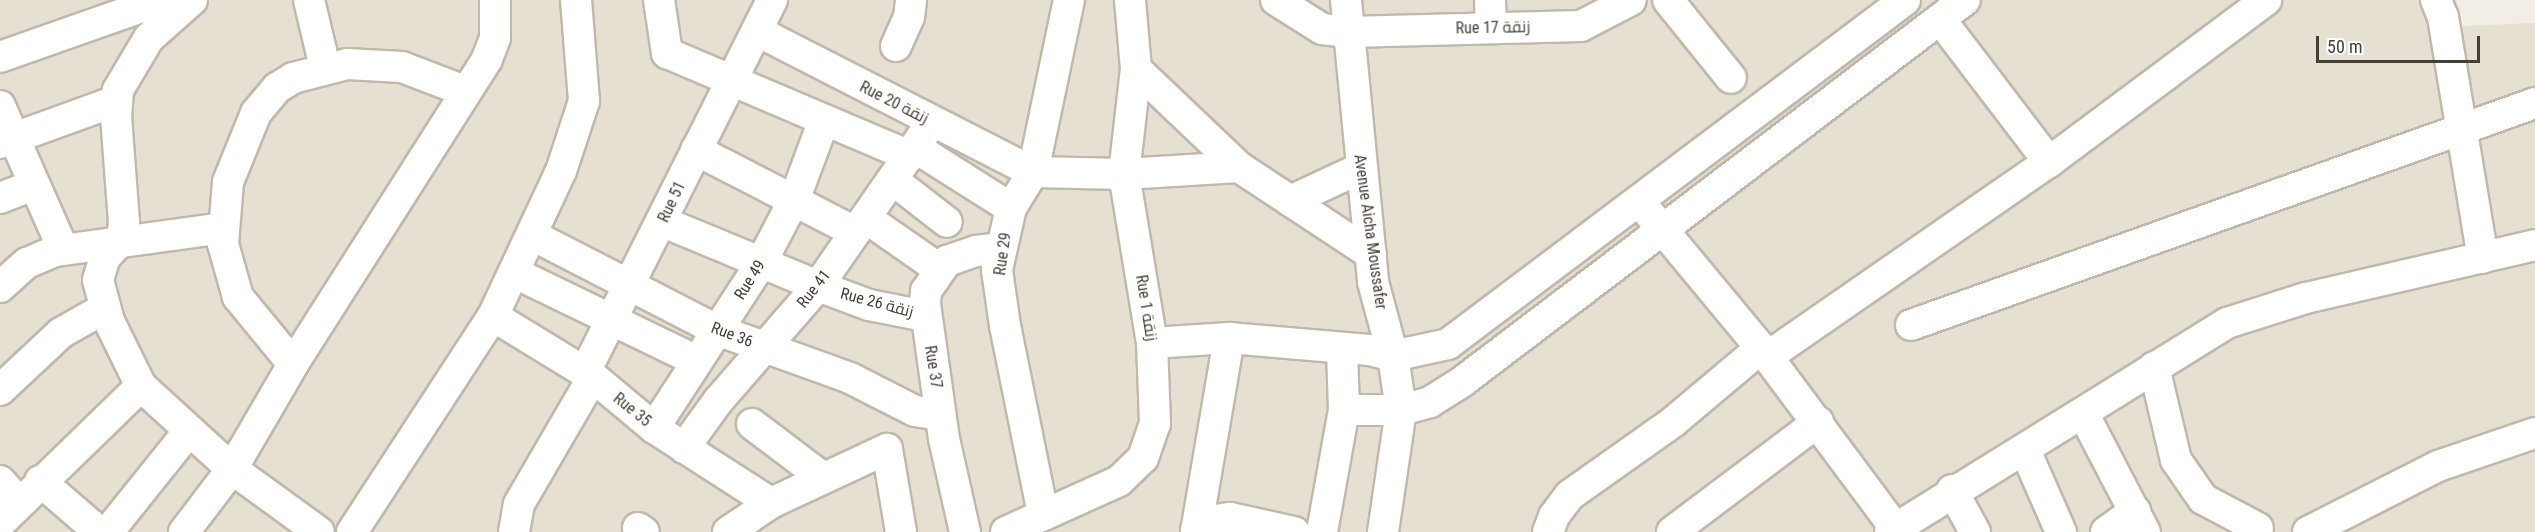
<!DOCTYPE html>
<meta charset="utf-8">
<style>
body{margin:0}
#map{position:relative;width:2535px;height:532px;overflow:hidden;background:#f2eee5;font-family:"Roboto Condensed",Cairo,sans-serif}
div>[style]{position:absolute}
.residential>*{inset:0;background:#e6e0d3}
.roads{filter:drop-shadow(2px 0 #c0b8ab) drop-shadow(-2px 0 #c0b8ab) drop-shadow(0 2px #c0b8ab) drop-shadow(0 -2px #c0b8ab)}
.minor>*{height:30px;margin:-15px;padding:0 15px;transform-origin:15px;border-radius:15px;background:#fff}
span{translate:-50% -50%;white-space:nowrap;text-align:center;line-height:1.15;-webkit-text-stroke:4.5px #fff;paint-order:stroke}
.street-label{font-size:16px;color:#453e35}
.scale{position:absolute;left:2316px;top:36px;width:164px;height:27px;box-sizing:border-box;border:3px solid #453e35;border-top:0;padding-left:8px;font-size:18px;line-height:21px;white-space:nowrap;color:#453e35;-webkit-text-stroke:4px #fff;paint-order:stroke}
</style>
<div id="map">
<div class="residential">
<i style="clip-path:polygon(0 0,2442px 0,2460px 26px,2535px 23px,2535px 532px,0 532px)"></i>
</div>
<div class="roads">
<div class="minor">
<i style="left:192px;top:0;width:57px;rotate:138.5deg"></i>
<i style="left:149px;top:38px;width:61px;rotate:120.8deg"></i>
<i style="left:118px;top:90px;width:26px;rotate:94deg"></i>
<i style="left:116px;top:116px;width:106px;rotate:85.7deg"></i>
<i style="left:124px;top:222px;width:17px;rotate:97deg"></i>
<i style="left:122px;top:239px;width:25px;rotate:133deg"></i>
<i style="left:105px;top:257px;width:24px;rotate:107deg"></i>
<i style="left:98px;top:280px;width:42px;rotate:75deg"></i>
<i style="left:109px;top:321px;width:72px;rotate:63.8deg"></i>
<i style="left:141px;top:386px;width:123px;rotate:42.4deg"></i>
<i style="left:232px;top:469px;width:107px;rotate:35.9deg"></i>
<i style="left:309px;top:0;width:69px;rotate:76.6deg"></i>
<i style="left:659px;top:0;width:54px;rotate:81.4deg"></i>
<i style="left:667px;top:53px;width:264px;rotate:23deg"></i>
<i style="left:1276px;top:0;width:54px;rotate:32.2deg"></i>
<i style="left:1322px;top:29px;width:26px;rotate:7deg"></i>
<i style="left:1348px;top:32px;width:233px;rotate:-1.5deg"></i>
<i style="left:1581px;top:26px;width:56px;rotate:-27.5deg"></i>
<i style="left:1346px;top:0;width:283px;rotate:84.5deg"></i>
<i style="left:1373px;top:282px;width:77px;rotate:74.9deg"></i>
<i style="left:1393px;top:356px;width:55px;rotate:81.6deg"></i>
<i style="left:1401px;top:410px;width:123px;rotate:98.4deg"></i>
<i style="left:1490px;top:0;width:28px;rotate:88deg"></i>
<i style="left:1668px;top:0;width:100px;rotate:51.1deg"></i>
<i style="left:2436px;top:0;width:18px;rotate:68deg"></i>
<i style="left:2443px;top:17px;width:244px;rotate:80.6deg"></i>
<i style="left:1940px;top:19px;width:180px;rotate:52.7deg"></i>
<i style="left:757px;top:31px;width:310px;rotate:27.1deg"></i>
<i style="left:1033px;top:172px;width:91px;rotate:1.3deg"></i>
<i style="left:1124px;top:174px;width:115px;rotate:-3.5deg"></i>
<i style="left:896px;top:46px;width:32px;rotate:-66deg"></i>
<i style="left:909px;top:17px;width:17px;rotate:-83deg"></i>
<i style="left:0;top:57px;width:172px;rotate:-19.4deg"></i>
<i style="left:1136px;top:69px;width:142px;rotate:43.6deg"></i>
<i style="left:1239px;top:167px;width:158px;rotate:33.4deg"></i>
<i style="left:0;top:106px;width:156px;rotate:66.2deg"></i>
<i style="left:0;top:143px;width:123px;rotate:-19.9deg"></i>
<i style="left:916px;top:148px;width:112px;rotate:32.3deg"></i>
<i style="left:696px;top:150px;width:179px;rotate:27.3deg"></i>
<i style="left:893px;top:180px;width:68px;rotate:37.9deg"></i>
<i style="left:0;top:198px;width:36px;rotate:-21deg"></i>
<i style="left:1290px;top:201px;width:78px;rotate:-24.9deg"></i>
<i style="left:1648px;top:212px;width:177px;rotate:50.3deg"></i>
<i style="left:1761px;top:348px;width:224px;rotate:53.3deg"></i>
<i style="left:866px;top:218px;width:89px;rotate:34.9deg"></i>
<i style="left:663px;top:222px;width:168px;rotate:22.4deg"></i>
<i style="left:818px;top:286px;width:54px;rotate:20.4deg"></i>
<i style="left:869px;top:305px;width:57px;rotate:11.1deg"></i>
<i style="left:532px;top:235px;width:208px;rotate:27.2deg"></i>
<i style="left:717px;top:330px;width:141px;rotate:19.8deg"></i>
<i style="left:850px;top:378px;width:73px;rotate:26.9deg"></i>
<i style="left:915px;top:411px;width:25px;rotate:9deg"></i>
<i style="left:515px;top:273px;width:202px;rotate:25.8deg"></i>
<i style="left:0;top:287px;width:36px;rotate:-42deg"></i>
<i style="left:27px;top:263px;width:30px;rotate:-23deg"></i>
<i style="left:55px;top:251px;width:169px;rotate:-7.8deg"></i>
<i style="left:493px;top:316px;width:117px;rotate:31.4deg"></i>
<i style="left:593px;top:377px;width:80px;rotate:39.9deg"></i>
<i style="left:654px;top:428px;width:139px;rotate:32.7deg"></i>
<i style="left:1911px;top:325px;width:662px;rotate:-19.58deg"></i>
<i style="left:1152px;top:343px;width:77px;rotate:-3.7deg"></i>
<i style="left:1229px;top:338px;width:141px;rotate:4.9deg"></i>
<i style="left:1369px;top:350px;width:25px;rotate:14deg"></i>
<i style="left:1393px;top:356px;width:56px;rotate:-12.3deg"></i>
<i style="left:1448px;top:344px;width:572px;rotate:-36.97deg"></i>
<i style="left:1767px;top:357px;width:343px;rotate:-34.7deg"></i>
<i style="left:2049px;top:162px;width:271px;rotate:-36.7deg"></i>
<i style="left:293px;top:364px;width:87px;rotate:-129.4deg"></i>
<i style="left:238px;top:297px;width:55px;rotate:-105.8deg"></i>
<i style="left:223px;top:244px;width:62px;rotate:-85.4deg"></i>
<i style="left:228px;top:182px;width:74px;rotate:-67.9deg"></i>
<i style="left:256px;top:113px;width:33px;rotate:-50deg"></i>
<i style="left:277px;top:88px;width:19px;rotate:-32deg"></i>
<i style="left:293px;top:78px;width:56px;rotate:-14.5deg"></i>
<i style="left:347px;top:64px;width:55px;rotate:3.1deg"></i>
<i style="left:402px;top:67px;width:67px;rotate:20.9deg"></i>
<i style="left:2154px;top:367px;width:96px;rotate:76.7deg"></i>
<i style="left:2176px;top:460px;width:47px;rotate:55.3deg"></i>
<i style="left:2203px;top:499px;width:62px;rotate:27.8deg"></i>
<i style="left:585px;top:372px;width:416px;rotate:-63.3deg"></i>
<i style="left:0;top:390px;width:83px;rotate:-43.1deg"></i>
<i style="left:61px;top:333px;width:51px;rotate:-29.6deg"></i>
<i style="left:1344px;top:410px;width:57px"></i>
<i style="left:1401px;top:410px;width:30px;rotate:-15deg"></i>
<i style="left:1430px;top:402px;width:39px;rotate:-32deg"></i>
<i style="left:1463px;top:381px;width:630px;rotate:-37.2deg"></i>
<i style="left:2083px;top:413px;width:134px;rotate:62.5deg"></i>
<i style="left:752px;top:424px;width:88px;rotate:37.1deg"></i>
<i style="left:654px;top:428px;width:197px;rotate:-57deg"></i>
<i style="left:761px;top:263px;width:73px;rotate:-62.4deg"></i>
<i style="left:795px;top:198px;width:83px;rotate:-69.6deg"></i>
<i style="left:684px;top:448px;width:58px;rotate:-54.1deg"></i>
<i style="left:718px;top:401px;width:152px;rotate:-49deg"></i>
<i style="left:818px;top:286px;width:200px;rotate:-55.2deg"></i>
<i style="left:2025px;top:450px;width:90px;rotate:66.3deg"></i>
<i style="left:0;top:481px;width:28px;rotate:48deg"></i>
<i style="left:40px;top:481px;width:78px;rotate:40.8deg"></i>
<i style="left:1952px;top:490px;width:48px;rotate:61.3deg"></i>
<i style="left:1043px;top:514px;width:192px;rotate:-101.4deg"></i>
<i style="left:1005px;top:326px;width:57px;rotate:-98.1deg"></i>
<i style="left:997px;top:270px;width:64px;rotate:-77.3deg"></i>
<i style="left:1011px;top:208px;width:42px;rotate:-58.6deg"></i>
<i style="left:1033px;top:172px;width:176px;rotate:-78.2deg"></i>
<i style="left:0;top:523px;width:197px;rotate:-44.2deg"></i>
<i style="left:638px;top:528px;width:7px;rotate:34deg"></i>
<i style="left:1196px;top:530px;width:21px;rotate:-28deg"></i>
<i style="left:1215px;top:520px;width:15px;rotate:-8deg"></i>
<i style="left:1230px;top:518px;width:66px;rotate:12.3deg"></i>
<i style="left:108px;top:532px;width:129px;rotate:-51.3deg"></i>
<i style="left:184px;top:532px;width:79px;rotate:-52.7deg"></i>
<i style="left:232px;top:469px;width:121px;rotate:-59.8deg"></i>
<i style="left:293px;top:364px;width:361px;rotate:-57.5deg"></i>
<i style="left:487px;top:59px;width:22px;rotate:-69deg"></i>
<i style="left:495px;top:38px;width:38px;rotate:-90deg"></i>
<i style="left:352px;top:532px;width:258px;rotate:-56.9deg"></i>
<i style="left:493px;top:316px;width:160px;rotate:-64.9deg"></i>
<i style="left:561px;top:171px;width:74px;rotate:-71.8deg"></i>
<i style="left:584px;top:101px;width:101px;rotate:-94.5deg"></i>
<i style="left:514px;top:532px;width:28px;rotate:-80deg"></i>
<i style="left:519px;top:504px;width:147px;rotate:-59.8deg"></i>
<i style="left:728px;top:532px;width:52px;rotate:-34deg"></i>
<i style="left:771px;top:503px;width:128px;rotate:-25deg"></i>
<i style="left:887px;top:449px;width:84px;rotate:80.4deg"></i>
<i style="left:965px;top:532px;width:95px;rotate:-102.7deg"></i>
<i style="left:944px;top:439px;width:137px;rotate:-98deg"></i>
<i style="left:925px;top:303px;width:12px;rotate:-85deg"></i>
<i style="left:926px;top:291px;width:37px;rotate:-55deg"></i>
<i style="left:947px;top:261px;width:31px;rotate:-19deg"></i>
<i style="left:976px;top:251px;width:24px;rotate:-7deg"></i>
<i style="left:1006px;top:532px;width:124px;rotate:-24.3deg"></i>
<i style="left:1119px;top:481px;width:33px;rotate:-44deg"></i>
<i style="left:1143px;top:458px;width:36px;rotate:-71deg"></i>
<i style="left:1155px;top:424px;width:81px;rotate:-92.1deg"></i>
<i style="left:1152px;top:343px;width:171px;rotate:-99.4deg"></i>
<i style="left:1124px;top:174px;width:106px;rotate:-83.5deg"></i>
<i style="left:1136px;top:69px;width:69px;rotate:-95deg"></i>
<i style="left:1196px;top:532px;width:197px;rotate:-80.3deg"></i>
<i style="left:1322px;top:532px;width:124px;rotate:-79.8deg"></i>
<i style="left:1344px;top:410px;width:60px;rotate:-91.9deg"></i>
<i style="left:1548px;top:532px;width:17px;rotate:-69deg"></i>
<i style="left:1554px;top:516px;width:26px;rotate:-53deg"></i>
<i style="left:1570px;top:495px;width:126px;rotate:-35.3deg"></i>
<i style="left:1673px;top:422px;width:115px;rotate:-40.1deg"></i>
<i style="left:1672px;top:532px;width:183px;rotate:-37deg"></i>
<i style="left:1890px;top:532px;width:397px;rotate:-31.8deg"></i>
<i style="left:2227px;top:323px;width:83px;rotate:-17.6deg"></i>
<i style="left:2306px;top:298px;width:235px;rotate:-13deg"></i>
<i style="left:2106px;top:532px;width:36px;rotate:-36deg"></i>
<i style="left:2308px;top:532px;width:146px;rotate:-26.9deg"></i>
<i style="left:2438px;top:466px;width:102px;rotate:-18.8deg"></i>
</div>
</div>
<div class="street-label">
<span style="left:1493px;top:28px;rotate:-1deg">Rue 17 زنقة</span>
<span style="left:894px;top:103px;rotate:27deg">Rue 20 زنقة</span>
<span style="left:672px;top:202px;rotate:-65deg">Rue 51</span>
<span style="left:1370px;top:232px;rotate:82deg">Avenue Aicha Moussafer</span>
<span style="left:1003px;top:254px;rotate:-82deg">Rue 29</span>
<span style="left:750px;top:280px;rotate:-58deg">Rue 49</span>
<span style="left:814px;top:289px;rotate:-52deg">Rue 41</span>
<span style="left:877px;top:303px;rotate:15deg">Rue 26 زنقة</span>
<span style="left:1146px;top:308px;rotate:81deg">Rue 1 زنقة</span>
<span style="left:732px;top:335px;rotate:21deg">Rue 36</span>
<span style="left:933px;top:367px;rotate:81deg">Rue 37</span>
<span style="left:632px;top:410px;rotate:39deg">Rue 35</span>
</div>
<div class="scale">50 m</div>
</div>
